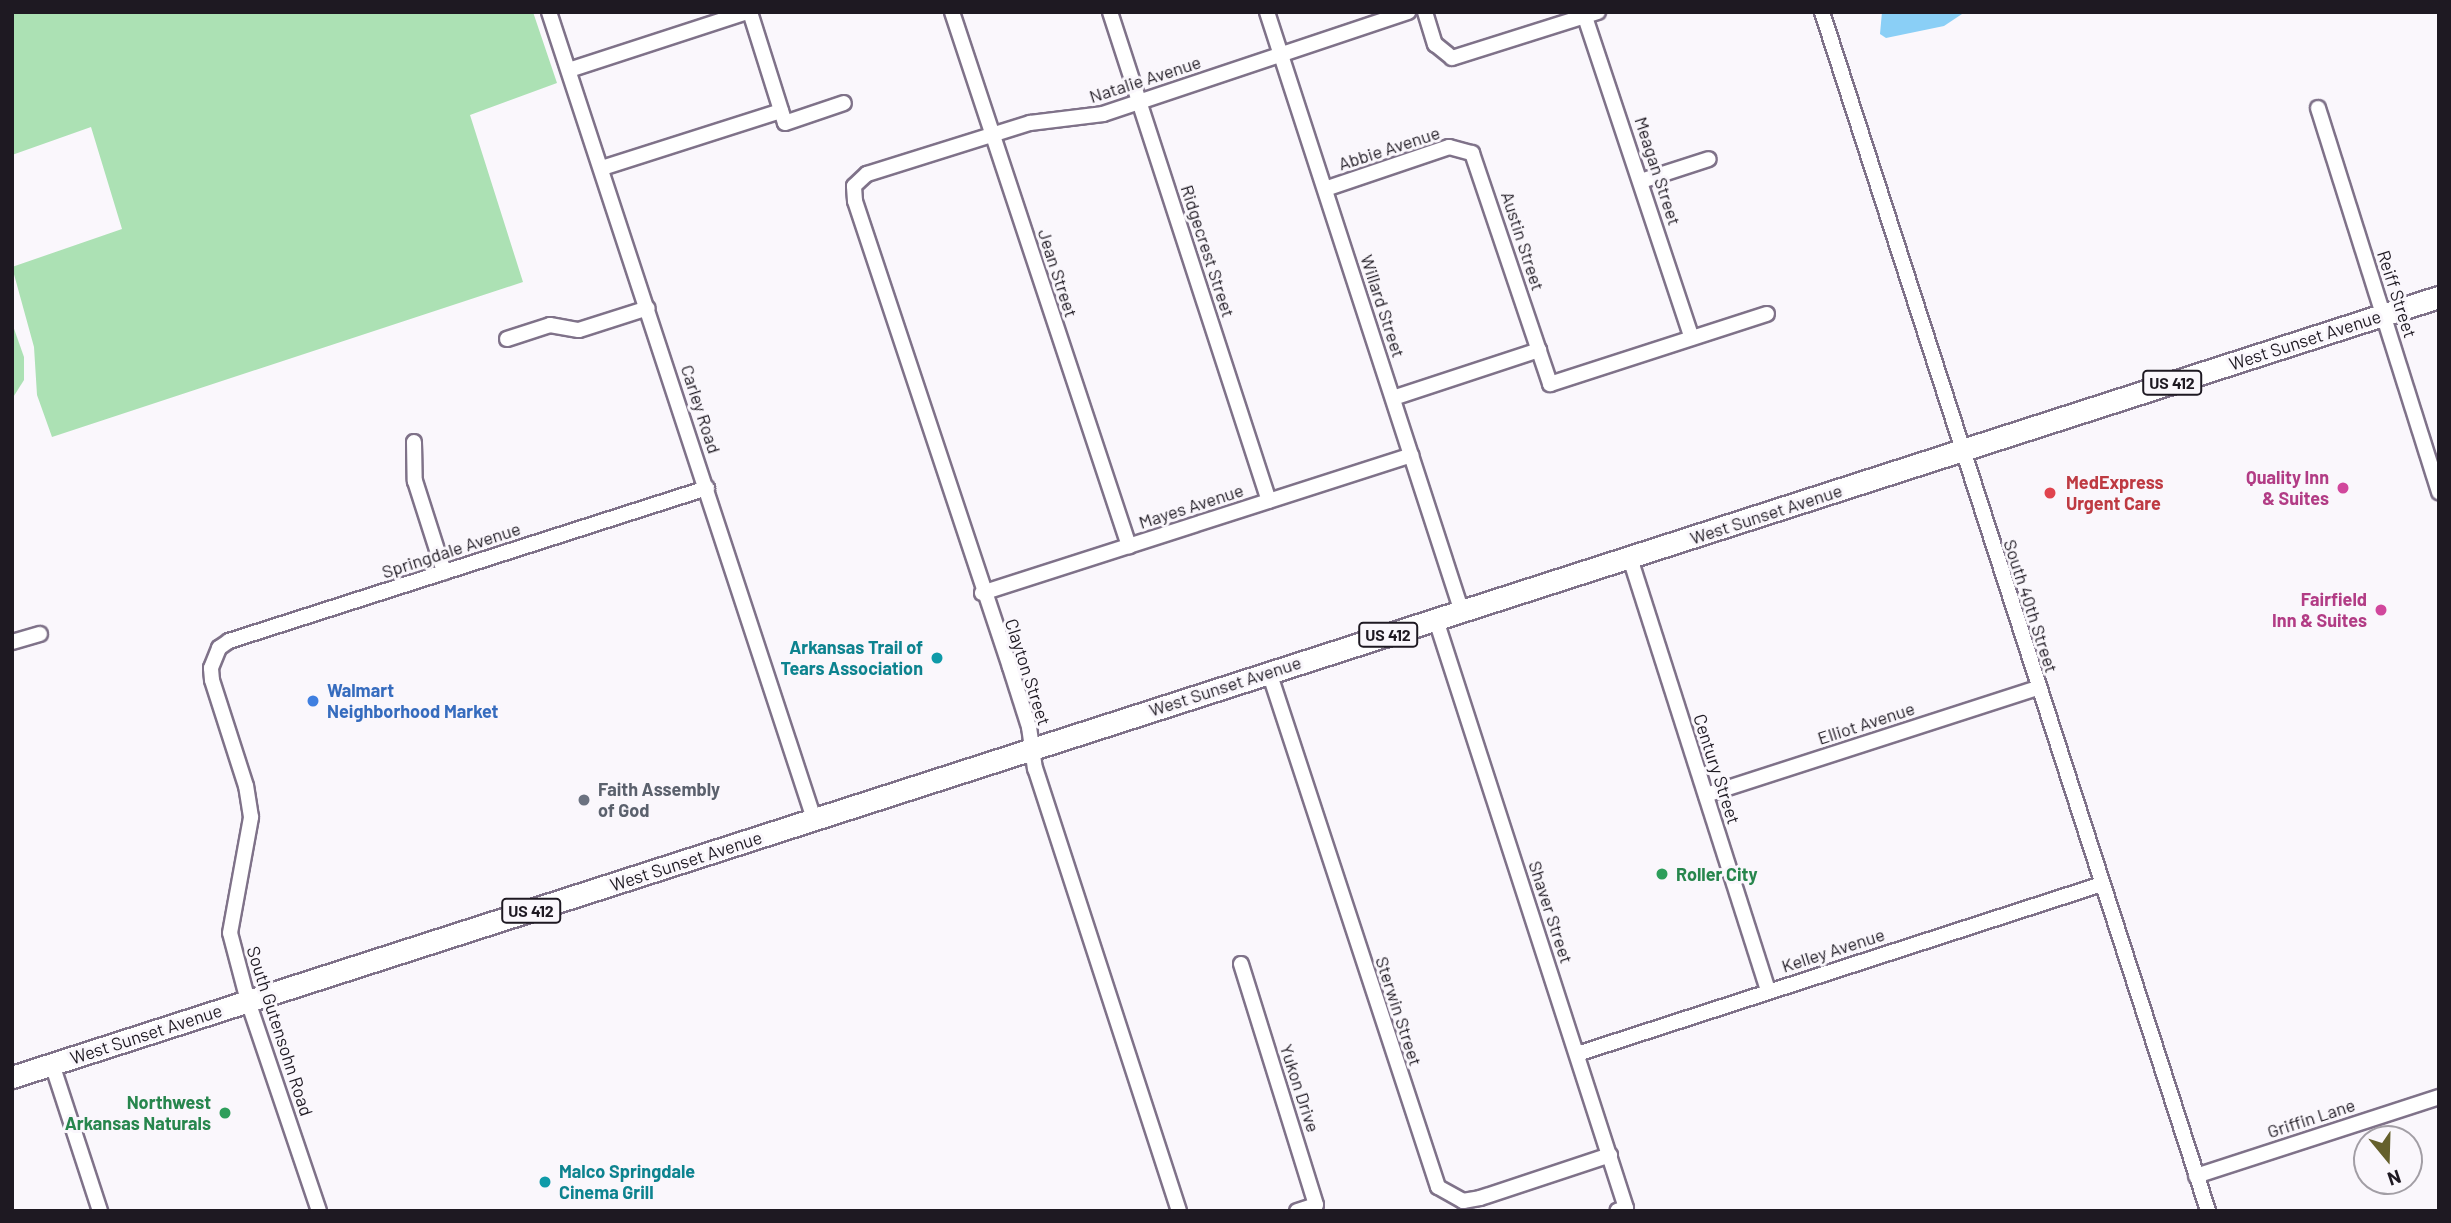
<!DOCTYPE html>
<style>
body{margin:0}
#map{position:relative;width:2451px;height:1223px;overflow:hidden;background:#faf7fc;font-family:Barlow,sans-serif}
div>[style]{position:absolute}
.green>*{inset:0;background:#ace1b4}
.water>*{inset:0;background:#8acff6}
.roads{filter:drop-shadow(2px 0 #7f7289) drop-shadow(-2px 0 #7f7289) drop-shadow(0 2px #7f7289) drop-shadow(0 -2px #7f7289)}
.minor>*{height:14px;margin:-7px;padding:0 7px;transform-origin:7px;border-radius:7px;background:#fff}
.highway>*{height:21px;margin:-10.5px;padding:0 10.5px;transform-origin:10.5px;border-radius:10.5px;background:#fff}
.dots>*{width:19px;height:19px;translate:-50% -50%;box-sizing:border-box;border:4px solid #faf7fc;border-radius:50%}
span{translate:-50% -50%;white-space:nowrap;text-align:center;line-height:1.15;-webkit-text-stroke:6px #faf7fc;paint-order:stroke}
.shield-label span{padding:2px 5px;background:#faf7fc;border:2px solid;border-radius:5px;-webkit-text-stroke-width:0}
.shield-label{font-size:16px;color:#1e1922;font-weight:700}
.street-label{font-size:18px;color:#1e1922}
.hotel-label{font-size:18px;color:#b23c85;font-weight:700}
.right{translate:-100% -50%;text-align:right}
.health-label{font-size:18px;color:#be3a42;font-weight:700}
.left{translate:0 -50%;text-align:left}
.culture-label{font-size:18px;color:#0d838f;font-weight:700}
.shop-label{font-size:18px;color:#366cbe;font-weight:700}
.worship-label{font-size:18px;color:#5b616d;font-weight:700}
.leisure-label{font-size:18px;color:#27864d;font-weight:700}
.frame{position:absolute;inset:0;border:14px solid #1e1922;pointer-events:none}
.north{position:absolute;left:2353px;top:1125px;width:70px;height:70px;box-sizing:border-box;background:#faf7fc;border:2px solid #a29ea5;border-radius:50%;rotate:161deg;font-size:19px;font-weight:700;line-height:28px;text-align:center;color:#1e1922}
.north::after{content:'';display:block;margin:auto;width:24px;height:32px;background:#65602c;clip-path:polygon(50% 0,100% 100%,50% 72%,0 100%)}
</style>
<div id="map">
<div class="green">
<i style="clip-path:polygon(12px 12px,533px 12px,557px 83px,470px 115px,523px 282px,52px 437px,37px 395px,34px 347px,12px 267px,122px 229px,91px 127px,12px 155px)"></i>
<i style="clip-path:polygon(12px 323px,24px 357px,24px 380px,12px 399px)"></i>
</div>
<div class="water">
<i style="clip-path:polygon(1882px 12px,1965px 12px,1944px 26px,1886px 38px,1880px 34px)"></i>
</div>
<div class="roads">
<div class="minor">
<i style="left:549px;top:12px;width:849px;rotate:71.82deg"></i>
<i style="left:750px;top:12px;width:116px;rotate:72.5deg"></i>
<i style="left:785px;top:123px;width:62px;rotate:-18.7deg"></i>
<i style="left:952px;top:12px;width:563px;rotate:71.66deg"></i>
<i style="left:1110px;top:12px;width:514px;rotate:71.99deg"></i>
<i style="left:1267px;top:12px;width:631px;rotate:72deg"></i>
<i style="left:1425px;top:12px;width:34px;rotate:73deg"></i>
<i style="left:1435px;top:44px;width:22px;rotate:39deg"></i>
<i style="left:1452px;top:58px;width:153px;rotate:-17.5deg"></i>
<i style="left:1822px;top:12px;width:1260px;rotate:72.15deg"></i>
<i style="left:1585px;top:17px;width:338px;rotate:71.6deg"></i>
<i style="left:569px;top:70px;width:187px;rotate:-18deg"></i>
<i style="left:2318px;top:108px;width:403px;rotate:72.5deg"></i>
<i style="left:602px;top:168px;width:188px;rotate:-17.7deg"></i>
<i style="left:1641px;top:181px;width:71px;rotate:-17.9deg"></i>
<i style="left:1325px;top:189px;width:131px;rotate:-18.7deg"></i>
<i style="left:1449px;top:147px;width:24px;rotate:15deg"></i>
<i style="left:1472px;top:153px;width:244px;rotate:71.3deg"></i>
<i style="left:1550px;top:384px;width:228px;rotate:-17.9deg"></i>
<i style="left:507px;top:339px;width:45px;rotate:-18deg"></i>
<i style="left:550px;top:325px;width:29px;rotate:10deg"></i>
<i style="left:579px;top:330px;width:72px;rotate:-17.7deg"></i>
<i style="left:1393px;top:398px;width:154px;rotate:-18.2deg"></i>
<i style="left:414px;top:442px;width:39px;rotate:89deg"></i>
<i style="left:415px;top:481px;width:96px;rotate:72.3deg"></i>
<i style="left:1630px;top:558px;width:454px;rotate:72.3deg"></i>
<i style="left:982px;top:593px;width:451px;rotate:-17.8deg"></i>
<i style="left:1436px;top:620px;width:618px;rotate:72.09deg"></i>
<i style="left:1626px;top:1208px;width:9px;rotate:162deg"></i>
<i style="left:12px;top:642px;width:29px;rotate:-16deg"></i>
<i style="left:1269px;top:672px;width:542px;rotate:71.83deg"></i>
<i style="left:1438px;top:1187px;width:29px;rotate:29deg"></i>
<i style="left:1463px;top:1201px;width:17px;rotate:-10deg"></i>
<i style="left:1480px;top:1198px;width:137px;rotate:-18.3deg"></i>
<i style="left:1706px;top:795px;width:348px;rotate:-17.9deg"></i>
<i style="left:1241px;top:964px;width:252px;rotate:72.7deg"></i>
<i style="left:1316px;top:1205px;width:20px;rotate:162deg"></i>
<i style="left:1577px;top:1054px;width:552px;rotate:-17.94deg"></i>
<i style="left:52px;top:1064px;width:155px;rotate:71.9deg"></i>
<i style="left:2196px;top:1176px;width:256px;rotate:-18deg"></i>
<i style="left:319px;top:1211px;width:222px;rotate:-108.7deg"></i>
<i style="left:248px;top:1001px;width:70px;rotate:-104.8deg"></i>
<i style="left:230px;top:933px;width:118px;rotate:-79.7deg"></i>
<i style="left:251px;top:817px;width:31px;rotate:-99deg"></i>
<i style="left:246px;top:786px;width:111px;rotate:-107.8deg"></i>
<i style="left:212px;top:680px;width:12px;rotate:-95deg"></i>
<i style="left:211px;top:668px;width:22px;rotate:-68deg"></i>
<i style="left:219px;top:648px;width:12px;rotate:-35deg"></i>
<i style="left:229px;top:641px;width:502px;rotate:-17.75deg"></i>
<i style="left:1179px;top:1211px;width:465px;rotate:-108deg"></i>
<i style="left:1035px;top:769px;width:42px;rotate:-98.1deg"></i>
<i style="left:1029px;top:727px;width:63px;rotate:-107.6deg"></i>
<i style="left:1010px;top:667px;width:491px;rotate:-108.4deg"></i>
<i style="left:855px;top:201px;width:15px;rotate:-94deg"></i>
<i style="left:854px;top:186px;width:18px;rotate:-43deg"></i>
<i style="left:867px;top:174px;width:171px;rotate:-17.4deg"></i>
<i style="left:1030px;top:123px;width:74px;rotate:-7deg"></i>
<i style="left:1103px;top:114px;width:322px;rotate:-18.5deg"></i>
</div>
<div class="highway">
<i style="left:12px;top:1077px;width:2549px;rotate:-17.82deg"></i>
</div>
</div>
<div class="dots">
<i style="left:2343px;top:488px;background:#d1479c"></i>
<i style="left:2050px;top:493px;background:#e0444e"></i>
<i style="left:2381px;top:610px;background:#d1479c"></i>
<i style="left:937px;top:658px;background:#0f9aa8"></i>
<i style="left:313px;top:701px;background:#3f7fe0"></i>
<i style="left:584px;top:800px;background:#6b7280"></i>
<i style="left:1662px;top:874px;background:#2e9e5b"></i>
<i style="left:225px;top:1113px;background:#2e9e5b"></i>
<i style="left:545px;top:1182px;background:#0f9aa8"></i>
</div>
<div class="shield-label">
<span style="left:2172px;top:383px">US 412</span>
<span style="left:1388px;top:635px">US 412</span>
<span style="left:531px;top:911px">US 412</span>
</div>
<div class="street-label">
<span style="left:1145px;top:79px;rotate:-18deg">Natalie Avenue</span>
<span style="left:1389px;top:148px;rotate:-18deg">Abbie Avenue</span>
<span style="left:1658px;top:171px;rotate:72deg">Meagan Street</span>
<span style="left:1523px;top:241px;rotate:72deg">Austin Street</span>
<span style="left:1208px;top:251px;rotate:72deg">Ridgecrest Street</span>
<span style="left:1058px;top:273px;rotate:72deg">Jean Street</span>
<span style="left:2397px;top:294px;rotate:72deg">Reiff Street</span>
<span style="left:1383px;top:306px;rotate:72deg">Willard Street</span>
<span style="left:2305px;top:340px;rotate:-18deg">West Sunset Avenue</span>
<span style="left:701px;top:409px;rotate:72deg">Carley Road</span>
<span style="left:1191px;top:506px;rotate:-18deg">Mayes Avenue</span>
<span style="left:1766px;top:514px;rotate:-18deg">West Sunset Avenue</span>
<span style="left:451px;top:550px;rotate:-18deg">Springdale Avenue</span>
<span style="left:2031px;top:606px;rotate:72deg">South 40th Street</span>
<span style="left:1028px;top:672px;rotate:72deg">Clayton Street</span>
<span style="left:1225px;top:686px;rotate:-18deg">West Sunset Avenue</span>
<span style="left:1866px;top:723px;rotate:-18deg">Elliot Avenue</span>
<span style="left:1717px;top:769px;rotate:72deg">Century Street</span>
<span style="left:686px;top:861px;rotate:-18deg">West Sunset Avenue</span>
<span style="left:1551px;top:912px;rotate:72deg">Shaver Street</span>
<span style="left:1833px;top:950px;rotate:-18deg">Kelley Avenue</span>
<span style="left:1399px;top:1011px;rotate:72deg">Sterwin Street</span>
<span style="left:280px;top:1031px;rotate:72deg">South Gutensohn Road</span>
<span style="left:146px;top:1034px;rotate:-18deg">West Sunset Avenue</span>
<span style="left:1300px;top:1088px;rotate:72deg">Yukon Drive</span>
<span style="left:2311px;top:1118px;rotate:-18deg">Griffin Lane</span>
</div>
<div class="hotel-label">
<span class="right" style="left:2329px;top:488px">Quality Inn<br>&amp; Suites</span>
<span class="right" style="left:2367px;top:610px">Fairfield<br>Inn &amp; Suites</span>
</div>
<div class="health-label">
<span class="left" style="left:2066px;top:493px">MedExpress<br>Urgent Care</span>
</div>
<div class="culture-label">
<span class="right" style="left:923px;top:658px">Arkansas Trail of<br>Tears Association</span>
<span class="left" style="left:559px;top:1182px">Malco Springdale<br>Cinema Grill</span>
</div>
<div class="shop-label">
<span class="left" style="left:327px;top:701px">Walmart<br>Neighborhood Market</span>
</div>
<div class="worship-label">
<span class="left" style="left:598px;top:800px">Faith Assembly<br>of God</span>
</div>
<div class="leisure-label">
<span class="left" style="left:1676px;top:874px">Roller City</span>
<span class="right" style="left:211px;top:1113px">Northwest<br>Arkansas Naturals</span>
</div>
<div class="frame"></div>
<div class="north">N</div>
</div>
